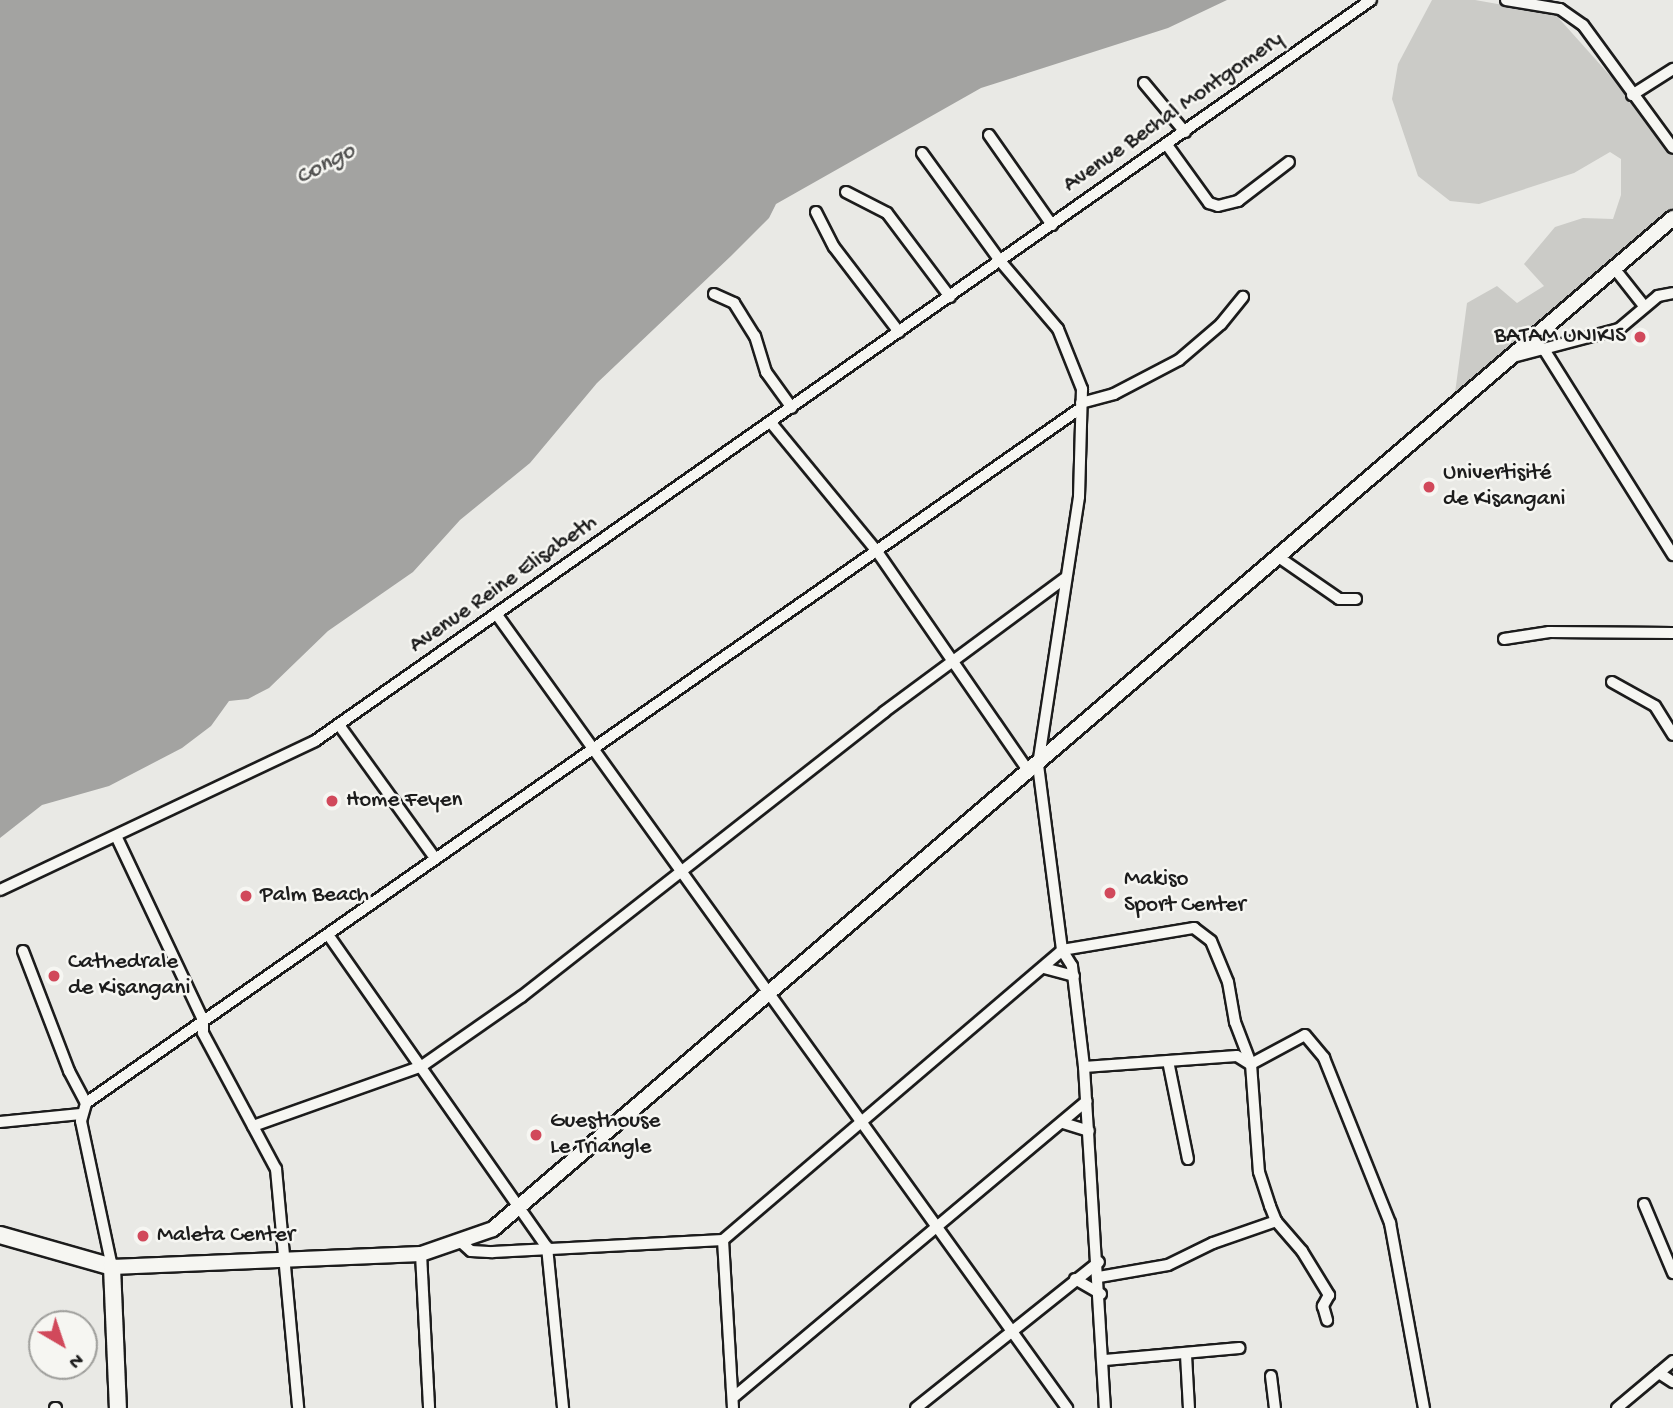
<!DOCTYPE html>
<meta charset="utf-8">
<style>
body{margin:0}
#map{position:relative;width:1673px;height:1408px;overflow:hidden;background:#e9e9e5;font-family:"Gochi Hand",sans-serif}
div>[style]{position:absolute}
.green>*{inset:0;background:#cbcbc7}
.water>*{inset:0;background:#a3a3a1}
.roads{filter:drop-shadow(2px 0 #1c1c1c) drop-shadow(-2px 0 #1c1c1c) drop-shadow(0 2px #1c1c1c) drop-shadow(0 -2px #1c1c1c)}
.minor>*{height:10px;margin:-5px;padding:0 5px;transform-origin:5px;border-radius:5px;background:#f6f6f2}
.major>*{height:14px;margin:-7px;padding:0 7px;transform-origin:7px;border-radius:7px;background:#f6f6f2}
.highway>*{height:16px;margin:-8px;padding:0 8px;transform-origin:8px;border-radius:8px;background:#f6f6f2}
.dots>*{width:19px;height:19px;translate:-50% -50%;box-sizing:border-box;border:4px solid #f6f6f2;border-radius:50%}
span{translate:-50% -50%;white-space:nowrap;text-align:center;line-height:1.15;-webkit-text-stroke:5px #f6f6f2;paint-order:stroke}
.street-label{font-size:23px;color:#1c1c1c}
.poi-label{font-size:23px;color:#1c1c1c}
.right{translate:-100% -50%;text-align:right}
.left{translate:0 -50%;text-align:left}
.water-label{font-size:24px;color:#525251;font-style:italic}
.north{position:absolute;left:28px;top:1310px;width:70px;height:70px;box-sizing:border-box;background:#f6f6f2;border:2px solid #9f9f9c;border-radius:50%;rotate:141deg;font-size:19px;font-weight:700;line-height:28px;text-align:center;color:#1c1c1c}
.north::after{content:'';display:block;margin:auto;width:24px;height:32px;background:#d1495b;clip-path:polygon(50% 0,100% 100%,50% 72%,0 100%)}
</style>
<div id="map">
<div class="green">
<i style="clip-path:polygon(1432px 0,1475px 0,1555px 14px,1673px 146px,1673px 222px,1455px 393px,1467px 303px,1497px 286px,1517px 303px,1544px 286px,1524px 264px,1555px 227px,1583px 218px,1613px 219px,1621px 195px,1621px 159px,1610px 152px,1574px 173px,1479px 204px,1450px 201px,1418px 176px,1392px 99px,1398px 64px)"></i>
</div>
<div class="water">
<i style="clip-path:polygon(0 0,1227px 0,1168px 28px,981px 88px,776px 204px,769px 218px,731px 256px,597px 383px,530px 463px,460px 520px,413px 572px,328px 631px,269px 688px,248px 699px,229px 701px,211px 726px,182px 748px,109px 786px,42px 805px,0 838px)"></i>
</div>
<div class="roads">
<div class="minor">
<i style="left:1506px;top:0;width:55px;rotate:9.5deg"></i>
<i style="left:1560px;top:9px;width:28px;rotate:35deg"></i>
<i style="left:1583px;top:25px;width:152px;rotate:53.8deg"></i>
<i style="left:1144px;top:83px;width:64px;rotate:50.1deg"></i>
<i style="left:1632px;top:95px;width:49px;rotate:-32.4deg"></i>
<i style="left:989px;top:135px;width:110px;rotate:55deg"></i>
<i style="left:1167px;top:145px;width:72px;rotate:54.1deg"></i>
<i style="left:1209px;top:203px;width:9px;rotate:18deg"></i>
<i style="left:1218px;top:206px;width:21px;rotate:-14deg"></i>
<i style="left:1238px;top:201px;width:64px;rotate:-37.4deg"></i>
<i style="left:922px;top:153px;width:135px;rotate:54.1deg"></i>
<i style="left:1001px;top:262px;width:88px;rotate:49.6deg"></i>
<i style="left:1058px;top:329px;width:65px;rotate:68.2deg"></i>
<i style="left:1082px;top:389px;width:108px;rotate:91.6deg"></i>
<i style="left:1079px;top:497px;width:271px;rotate:98.7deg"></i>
<i style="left:1038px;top:765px;width:187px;rotate:82.6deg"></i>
<i style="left:1062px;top:950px;width:19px;rotate:58deg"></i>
<i style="left:1072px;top:966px;width:102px;rotate:83.2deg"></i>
<i style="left:1084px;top:1067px;width:342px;rotate:86.5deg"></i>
<i style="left:846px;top:192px;width:46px;rotate:27.1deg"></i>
<i style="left:887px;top:213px;width:105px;rotate:53.1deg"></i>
<i style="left:816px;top:212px;width:39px;rotate:63deg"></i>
<i style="left:834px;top:247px;width:107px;rotate:52.6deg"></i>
<i style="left:1614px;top:268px;width:48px;rotate:51.7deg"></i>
<i style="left:714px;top:294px;width:22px;rotate:24deg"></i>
<i style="left:734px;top:303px;width:39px;rotate:58deg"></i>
<i style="left:755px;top:336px;width:38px;rotate:73deg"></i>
<i style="left:766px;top:372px;width:44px;rotate:54.2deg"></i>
<i style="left:1530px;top:338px;width:20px;rotate:41deg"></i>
<i style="left:1545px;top:351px;width:241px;rotate:57.9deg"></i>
<i style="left:1513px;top:357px;width:110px;rotate:-14.8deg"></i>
<i style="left:1619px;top:329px;width:51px;rotate:-40.2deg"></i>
<i style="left:1658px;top:296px;width:15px;rotate:-11deg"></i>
<i style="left:1081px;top:403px;width:34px;rotate:-15deg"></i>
<i style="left:1114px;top:394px;width:73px;rotate:-27.6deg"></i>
<i style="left:1179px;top:360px;width:55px;rotate:-40.6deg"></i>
<i style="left:1221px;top:324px;width:35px;rotate:-51deg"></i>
<i style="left:772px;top:424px;width:163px;rotate:50.5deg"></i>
<i style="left:876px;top:550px;width:270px;rotate:55.4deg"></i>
<i style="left:1277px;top:556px;width:75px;rotate:34.7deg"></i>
<i style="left:1339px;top:599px;width:17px"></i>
<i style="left:497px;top:615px;width:977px;rotate:54.29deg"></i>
<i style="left:1504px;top:639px;width:46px;rotate:-8.8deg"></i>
<i style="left:1549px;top:632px;width:124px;rotate:0.5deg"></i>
<i style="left:1612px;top:682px;width:49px;rotate:29.2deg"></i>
<i style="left:1655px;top:706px;width:34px;rotate:58deg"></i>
<i style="left:339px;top:725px;width:164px;rotate:54.2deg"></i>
<i style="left:117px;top:838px;width:201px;rotate:64.7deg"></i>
<i style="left:203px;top:1020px;width:13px;rotate:90deg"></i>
<i style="left:203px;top:1033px;width:154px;rotate:61.8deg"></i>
<i style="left:276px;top:1169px;width:240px;rotate:84.7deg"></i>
<i style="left:0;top:890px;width:348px;rotate:-25.3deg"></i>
<i style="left:315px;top:741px;width:1290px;rotate:-35.06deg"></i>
<i style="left:329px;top:936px;width:380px;rotate:55deg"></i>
<i style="left:547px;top:1247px;width:162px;rotate:84.3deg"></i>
<i style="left:23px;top:951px;width:129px;rotate:69deg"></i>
<i style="left:69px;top:1071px;width:36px;rotate:62deg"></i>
<i style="left:1044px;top:968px;width:31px;rotate:15deg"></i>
<i style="left:1168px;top:1061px;width:100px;rotate:78.5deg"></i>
<i style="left:1251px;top:1064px;width:61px;rotate:-28.2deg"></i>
<i style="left:1305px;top:1035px;width:30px;rotate:50deg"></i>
<i style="left:1324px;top:1058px;width:178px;rotate:68.2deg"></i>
<i style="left:1390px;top:1223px;width:188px;rotate:79.6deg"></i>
<i style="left:1084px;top:1067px;width:153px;rotate:-4.1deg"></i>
<i style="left:1237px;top:1056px;width:15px;rotate:32deg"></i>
<i style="left:0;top:1122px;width:81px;rotate:-5.6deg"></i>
<i style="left:1063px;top:1123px;width:27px;rotate:17deg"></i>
<i style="left:253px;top:1126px;width:179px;rotate:-19.5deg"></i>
<i style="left:422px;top:1066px;width:121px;rotate:-34.9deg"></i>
<i style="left:521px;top:997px;width:462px;rotate:-38.1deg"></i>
<i style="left:884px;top:712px;width:225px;rotate:-36.5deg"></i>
<i style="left:1644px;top:1204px;width:75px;rotate:67.2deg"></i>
<i style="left:723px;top:1240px;width:168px;rotate:86.6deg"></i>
<i style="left:462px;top:1243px;width:12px;rotate:42deg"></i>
<i style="left:471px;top:1251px;width:22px;rotate:3deg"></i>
<i style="left:493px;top:1252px;width:230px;rotate:-3deg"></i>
<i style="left:723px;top:1240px;width:446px;rotate:-40.5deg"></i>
<i style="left:1062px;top:950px;width:134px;rotate:-9.5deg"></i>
<i style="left:1194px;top:928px;width:21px;rotate:37deg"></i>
<i style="left:1211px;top:941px;width:44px;rotate:67.5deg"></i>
<i style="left:1228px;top:982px;width:41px;rotate:80.1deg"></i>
<i style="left:1235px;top:1022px;width:45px;rotate:69.1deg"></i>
<i style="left:1251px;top:1064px;width:108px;rotate:85.8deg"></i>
<i style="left:1259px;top:1172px;width:36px;rotate:72deg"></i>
<i style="left:1270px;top:1206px;width:16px;rotate:68deg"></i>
<i style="left:1276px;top:1221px;width:40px;rotate:49deg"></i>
<i style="left:1302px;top:1251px;width:52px;rotate:58.5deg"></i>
<i style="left:1329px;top:1295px;width:13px;rotate:119deg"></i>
<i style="left:1323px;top:1306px;width:15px;rotate:74deg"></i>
<i style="left:421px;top:1254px;width:154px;rotate:87deg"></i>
<i style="left:112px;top:1267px;width:149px;rotate:-102deg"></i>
<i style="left:81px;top:1121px;width:19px;rotate:-74deg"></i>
<i style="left:86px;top:1103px;width:1210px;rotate:-34.94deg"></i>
<i style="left:1099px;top:1277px;width:70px;rotate:-9.9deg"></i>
<i style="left:1168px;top:1265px;width:50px;rotate:-26.1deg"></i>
<i style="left:1213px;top:1243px;width:67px;rotate:-19.2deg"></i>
<i style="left:1075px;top:1279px;width:30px;rotate:30deg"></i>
<i style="left:1186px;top:1355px;width:53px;rotate:86.8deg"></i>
<i style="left:1105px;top:1360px;width:135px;rotate:-5.1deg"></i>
<i style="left:1659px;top:1373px;width:17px;rotate:33deg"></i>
<i style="left:1271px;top:1376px;width:32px;rotate:83deg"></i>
<i style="left:735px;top:1396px;width:459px;rotate:-40deg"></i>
<i style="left:55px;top:1408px;width:1px"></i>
<i style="left:916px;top:1408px;width:234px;rotate:-38.6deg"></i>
<i style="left:1617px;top:1408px;width:73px;rotate:-40deg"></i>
</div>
<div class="major">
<i style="left:112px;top:1267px;width:309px;rotate:-2.4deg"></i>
<i style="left:421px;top:1254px;width:76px;rotate:-19.1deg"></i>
<i style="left:493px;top:1229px;width:1554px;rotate:-40.59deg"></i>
</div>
<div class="highway">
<i style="left:0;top:1235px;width:116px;rotate:15.9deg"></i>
<i style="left:112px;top:1267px;width:141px;rotate:87.6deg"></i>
</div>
</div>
<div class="dots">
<i style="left:1640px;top:337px;background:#d1495b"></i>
<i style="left:1429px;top:487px;background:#d1495b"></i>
<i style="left:332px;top:801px;background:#d1495b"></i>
<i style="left:1110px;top:893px;background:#d1495b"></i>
<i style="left:246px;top:896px;background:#d1495b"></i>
<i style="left:54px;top:976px;background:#d1495b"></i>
<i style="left:536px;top:1135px;background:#d1495b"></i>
<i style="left:143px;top:1236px;background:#d1495b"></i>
</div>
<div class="street-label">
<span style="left:1174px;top:113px;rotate:-35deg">Avenue Bechal Montgomery</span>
<span style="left:504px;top:585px;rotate:-35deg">Avenue Reine Elisabeth</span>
</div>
<div class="poi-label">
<span class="right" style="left:1626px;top:337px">BATAM UNIKIS</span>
<span class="left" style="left:1443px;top:487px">Univertisité<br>de Kisangani</span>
<span class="left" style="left:346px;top:801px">Home Feyen</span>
<span class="left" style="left:1124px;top:893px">Makiso<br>Sport Center</span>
<span class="left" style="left:260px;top:896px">Palm Beach</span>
<span class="left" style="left:68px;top:976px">Cathedrale<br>de Kisangani</span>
<span class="left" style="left:550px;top:1135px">Guesthouse<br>Le Triangle</span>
<span class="left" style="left:157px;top:1236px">Maleta Center</span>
</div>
<div class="water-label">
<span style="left:326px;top:165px;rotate:-28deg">Congo</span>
</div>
<div class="north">N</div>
</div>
